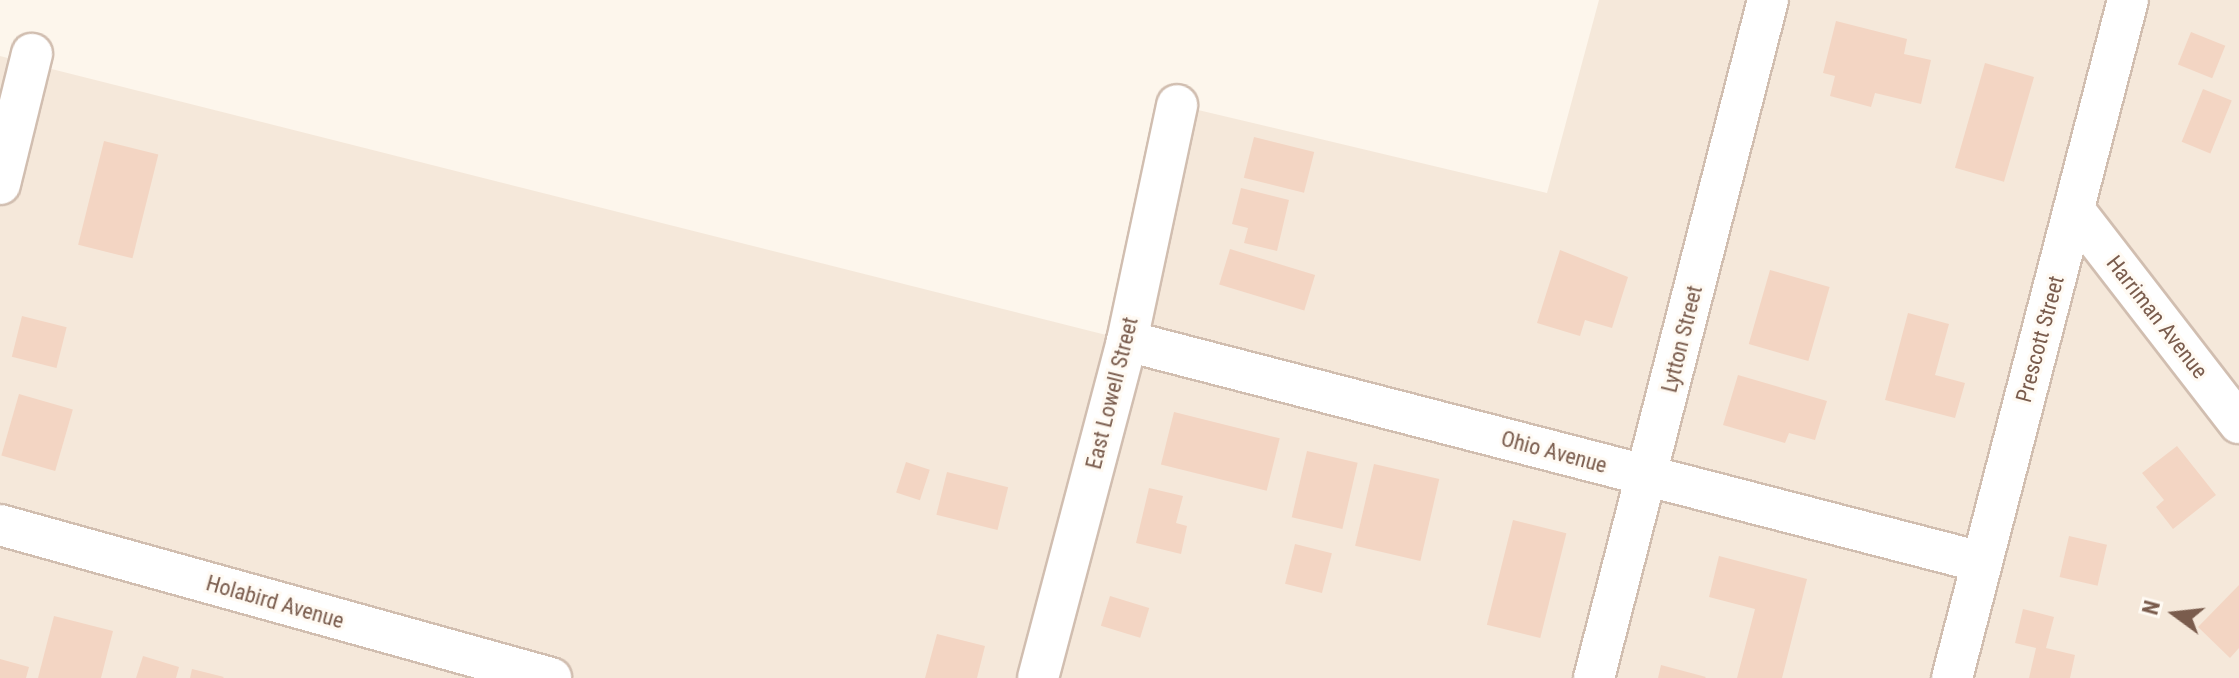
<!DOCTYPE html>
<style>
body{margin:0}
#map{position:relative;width:2239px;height:678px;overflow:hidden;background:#fdf6ec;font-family:"Roboto Condensed",sans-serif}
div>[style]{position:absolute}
.residential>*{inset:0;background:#f5e8da}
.building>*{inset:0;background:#f3d5c3;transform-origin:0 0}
.roads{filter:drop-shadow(2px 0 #d1beb0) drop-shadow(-2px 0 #d1beb0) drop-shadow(0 2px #d1beb0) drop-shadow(0 -2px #d1beb0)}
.minor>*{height:40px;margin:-20px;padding:0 20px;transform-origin:20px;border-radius:20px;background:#fff}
span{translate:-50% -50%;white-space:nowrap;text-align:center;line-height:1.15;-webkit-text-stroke:6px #fffaf3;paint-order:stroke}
.street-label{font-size:22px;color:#7a5c4d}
.north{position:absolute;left:2135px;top:574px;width:80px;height:80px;-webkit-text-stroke:6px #fffaf3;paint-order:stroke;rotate:285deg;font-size:22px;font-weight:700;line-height:32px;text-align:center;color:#7a5c4d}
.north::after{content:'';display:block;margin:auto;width:28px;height:36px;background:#7a5c4d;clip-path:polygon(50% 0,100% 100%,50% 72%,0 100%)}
</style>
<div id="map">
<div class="residential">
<i style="clip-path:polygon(1599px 0,2239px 0,2239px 678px,0 678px,0 56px,1126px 340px,1177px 105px,1547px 193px)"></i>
</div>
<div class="building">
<i style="clip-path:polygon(1836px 21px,1907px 39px,1904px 54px,1931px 60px,1921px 104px,1875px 93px,1871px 107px,1830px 96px,1835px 76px,1823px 73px)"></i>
<i style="left:2191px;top:32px;width:37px;height:35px;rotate:22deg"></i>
<i style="left:1985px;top:63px;width:51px;height:109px;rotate:16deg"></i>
<i style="left:2203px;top:89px;width:31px;height:57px;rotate:22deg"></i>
<i style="left:1254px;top:137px;width:62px;height:42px;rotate:14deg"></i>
<i style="left:104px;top:141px;width:56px;height:107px;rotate:14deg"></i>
<i style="clip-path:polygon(1241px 188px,1289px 200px,1277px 251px,1244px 243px,1248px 228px,1232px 224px)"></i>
<i style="left:1230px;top:249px;width:89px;height:37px;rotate:17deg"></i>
<i style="clip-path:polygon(1560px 250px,1628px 277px,1612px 328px,1585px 320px,1580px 336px,1537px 323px)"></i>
<i style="left:1770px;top:270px;width:62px;height:77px;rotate:16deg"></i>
<i style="clip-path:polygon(1908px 313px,1949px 324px,1935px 375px,1965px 383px,1955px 418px,1885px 400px)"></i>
<i style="left:22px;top:316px;width:46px;height:42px;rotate:14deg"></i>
<i style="clip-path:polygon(1738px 375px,1827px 401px,1815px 440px,1789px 433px,1785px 443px,1723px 425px)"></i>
<i style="left:19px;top:394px;width:56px;height:64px;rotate:16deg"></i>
<i style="left:1174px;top:412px;width:109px;height:54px;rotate:14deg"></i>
<i style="clip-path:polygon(2177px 446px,2216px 495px,2173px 529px,2156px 507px,2164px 500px,2142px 473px)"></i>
<i style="left:1307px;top:451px;width:52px;height:68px;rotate:13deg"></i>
<i style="left:906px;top:462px;width:25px;height:32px;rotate:18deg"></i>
<i style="left:1374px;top:464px;width:67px;height:84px;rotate:13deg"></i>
<i style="left:947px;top:472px;width:63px;height:44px;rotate:14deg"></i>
<i style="clip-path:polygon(1149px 488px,1183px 496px,1176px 523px,1187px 526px,1181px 554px,1136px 543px)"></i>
<i style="left:1513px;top:520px;width:55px;height:108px;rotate:14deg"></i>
<i style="left:2069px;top:536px;width:39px;height:42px;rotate:13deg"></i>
<i style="left:1295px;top:544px;width:38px;height:41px;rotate:14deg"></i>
<i style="clip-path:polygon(1719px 556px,1807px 579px,1782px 678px,1737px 678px,1755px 609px,1709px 597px)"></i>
<i style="clip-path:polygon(2239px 585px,2239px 648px,2230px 658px,2198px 627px)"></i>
<i style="left:1110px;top:596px;width:41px;height:31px;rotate:17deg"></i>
<i style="clip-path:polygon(2023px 609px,2054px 617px,2046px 648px,2075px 655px,2070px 678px,2029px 678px,2036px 648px,2015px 643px)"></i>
<i style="clip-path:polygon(54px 616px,113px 631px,101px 678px,38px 678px)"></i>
<i style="clip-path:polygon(937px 634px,985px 646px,977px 678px,925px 678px)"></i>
<i style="clip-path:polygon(143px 656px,179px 667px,176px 678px,136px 678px)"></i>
<i style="clip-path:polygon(0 659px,29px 667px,26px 678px,0 678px)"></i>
<i style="clip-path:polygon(1661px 665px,1706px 677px,1705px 678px,1658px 678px)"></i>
<i style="clip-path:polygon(192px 669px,224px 677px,223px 678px,190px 678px)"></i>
</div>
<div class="roads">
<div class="minor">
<i style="left:0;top:184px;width:134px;rotate:-76.2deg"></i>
<i style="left:2075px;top:211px;width:268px;rotate:52.3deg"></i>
<i style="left:1127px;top:341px;width:882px;rotate:14.51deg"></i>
<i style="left:0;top:525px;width:572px;rotate:15.52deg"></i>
<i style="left:1038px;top:678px;width:349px;rotate:-75.2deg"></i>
<i style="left:1127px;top:341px;width:241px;rotate:-78deg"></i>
<i style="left:1594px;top:678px;width:700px;rotate:-75.61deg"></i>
<i style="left:1952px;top:678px;width:700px;rotate:-75.45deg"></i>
</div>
</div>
<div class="street-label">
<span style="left:2157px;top:317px;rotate:52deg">Harriman Avenue</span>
<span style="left:1682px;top:339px;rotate:-76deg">Lytton Street</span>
<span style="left:2040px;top:339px;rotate:-75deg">Prescott Street</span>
<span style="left:1112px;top:393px;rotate:-76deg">East Lowell Street</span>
<span style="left:1554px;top:452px;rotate:15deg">Ohio Avenue</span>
<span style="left:275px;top:602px;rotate:16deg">Holabird Avenue</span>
</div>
<div class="north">N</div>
</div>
